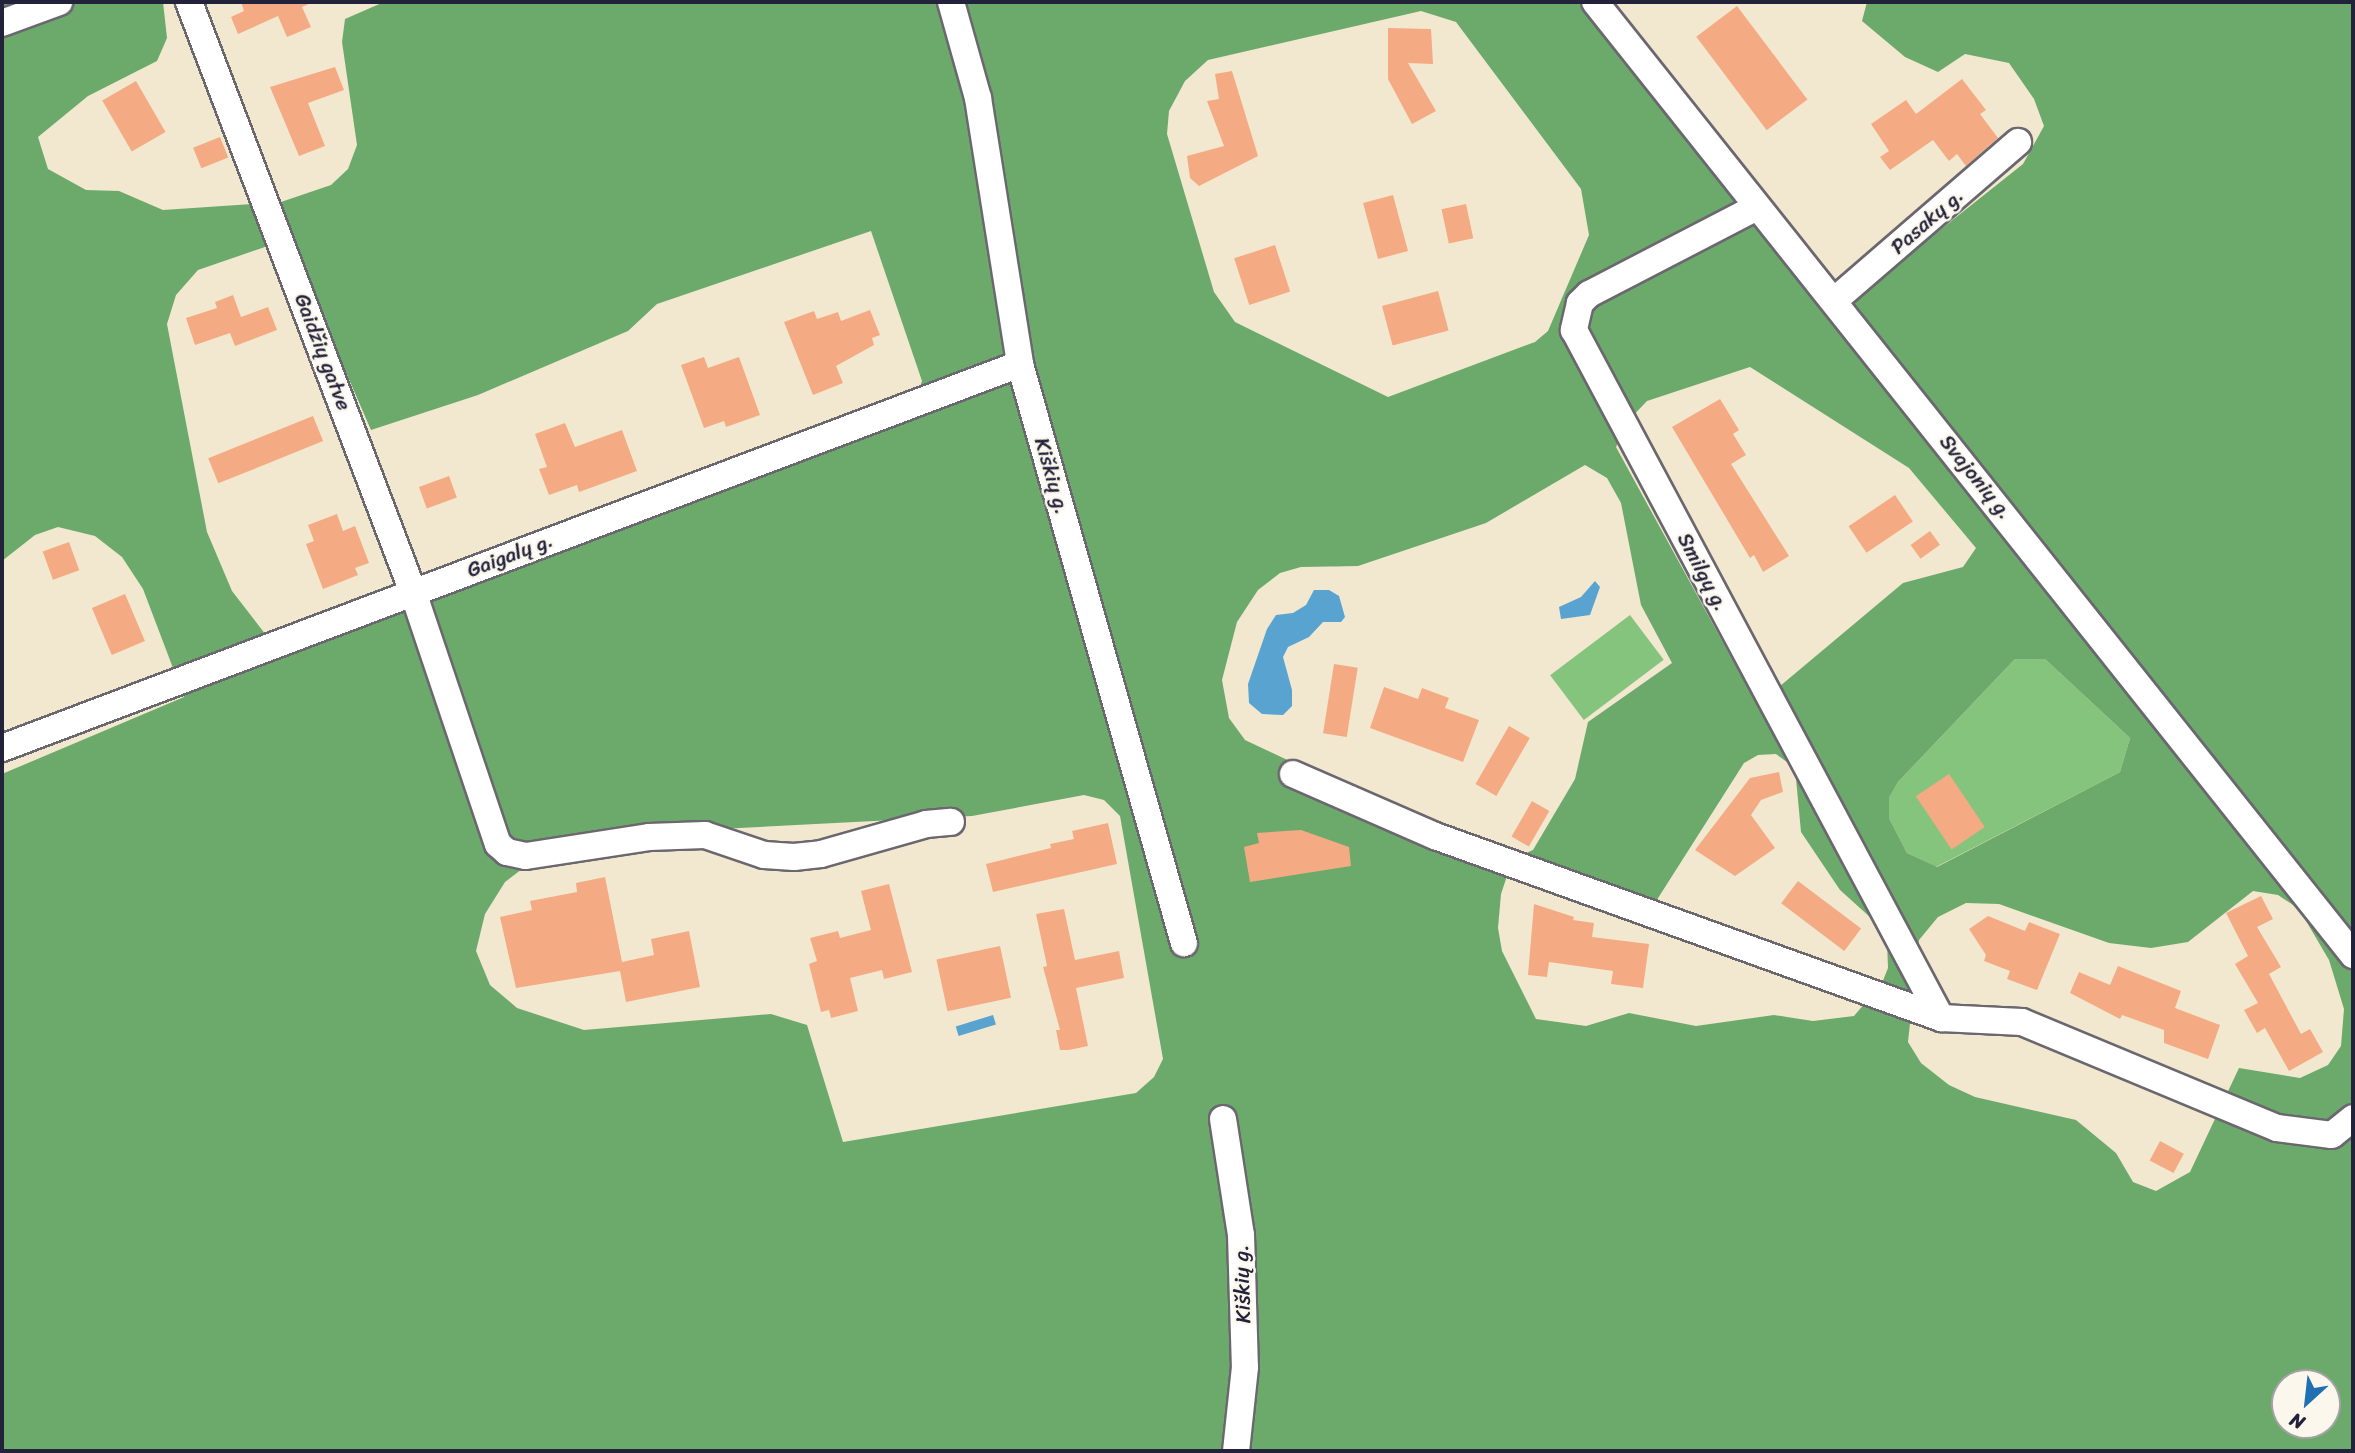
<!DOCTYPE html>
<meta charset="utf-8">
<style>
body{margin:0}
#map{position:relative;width:2355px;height:1453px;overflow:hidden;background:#f2e8cf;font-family:Sriracha,sans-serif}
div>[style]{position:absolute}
.green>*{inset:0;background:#85c47c;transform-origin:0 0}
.forest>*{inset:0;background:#6caa6c}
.water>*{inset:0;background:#58a3d0;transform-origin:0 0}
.building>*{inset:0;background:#f4ab83;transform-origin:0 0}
.roads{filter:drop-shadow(2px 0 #6b676f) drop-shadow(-2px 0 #6b676f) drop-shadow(0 2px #6b676f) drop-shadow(0 -2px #6b676f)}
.minor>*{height:26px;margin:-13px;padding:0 13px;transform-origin:13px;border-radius:13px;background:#fff}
span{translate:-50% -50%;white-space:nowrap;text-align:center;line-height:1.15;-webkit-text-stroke:5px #fbf7ec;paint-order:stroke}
.street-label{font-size:21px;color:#22223b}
.frame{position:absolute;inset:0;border:4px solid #22223b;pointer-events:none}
.north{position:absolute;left:2271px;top:1369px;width:70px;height:70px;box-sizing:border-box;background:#fbf7ec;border:2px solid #a4a2a5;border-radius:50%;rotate:207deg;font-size:19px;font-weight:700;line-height:28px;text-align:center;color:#22223b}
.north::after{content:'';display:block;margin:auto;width:24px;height:32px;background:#1f6fb2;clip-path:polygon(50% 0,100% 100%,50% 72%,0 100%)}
</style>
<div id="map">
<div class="green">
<i style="left:1630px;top:615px;width:56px;height:100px;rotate:53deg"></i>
<i style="clip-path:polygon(2015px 659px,2045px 659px,2130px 738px,2120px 772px,1936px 867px,1907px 853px,1889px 818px,1889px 798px,1898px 782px)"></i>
</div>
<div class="forest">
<i style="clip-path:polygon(evenodd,2px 2px,163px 2px,167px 38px,157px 61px,88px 96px,38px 137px,48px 169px,86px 190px,119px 191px,163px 210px,281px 202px,331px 185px,348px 169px,357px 145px,342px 42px,345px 19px,384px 2px,1578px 2px,1833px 315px,2023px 164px,2044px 126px,2034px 99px,2009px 63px,1965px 54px,1938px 72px,1905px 57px,1862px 21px,1867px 2px,2353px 2px,2353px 1451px,2px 1451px,2px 774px,184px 697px,143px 589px,122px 557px,95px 536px,58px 527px,35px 535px,2px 561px,2px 2px,1421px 11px,1456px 22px,1581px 189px,1589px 235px,1548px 331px,1535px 342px,1388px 397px,1235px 322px,1214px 292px,1167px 134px,1169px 111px,1185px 81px,1208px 60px,1421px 11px,2px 2px,871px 231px,922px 381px,909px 420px,276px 648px,232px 591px,207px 532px,167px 324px,176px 295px,198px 270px,288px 239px,371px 430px,478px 395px,628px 331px,657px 304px,871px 231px,2px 2px,1750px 367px,1909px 468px,1976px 548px,1963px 567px,1903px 583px,1773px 692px,1749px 690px,1616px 447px,1629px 420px,1647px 401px,1750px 367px,2px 2px,1585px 465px,1607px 478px,1621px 503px,1641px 605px,1672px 663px,1588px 722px,1575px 779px,1533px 850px,1517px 857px,1402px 814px,1245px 740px,1229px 718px,1222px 680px,1237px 622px,1258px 590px,1280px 573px,1301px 567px,1358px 566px,1486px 523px,1585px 465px,2px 2px,2015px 659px,2045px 659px,2130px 738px,2120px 772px,1937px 867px,1907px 853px,1889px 818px,1889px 798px,1898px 782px,2015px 659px,2px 2px,1776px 754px,1795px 768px,1801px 832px,1840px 890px,1881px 927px,1887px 942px,1888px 968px,1882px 983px,1854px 1016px,1813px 1021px,1774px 1015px,1696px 1026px,1629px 1013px,1586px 1026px,1536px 1019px,1502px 951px,1498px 928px,1501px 894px,1508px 873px,1653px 906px,1744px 763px,1758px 755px,1776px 754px,2px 2px,1084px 795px,1104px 800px,1120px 816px,1163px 1059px,1154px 1077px,1136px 1093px,843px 1142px,807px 1025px,771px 1014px,584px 1030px,517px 1008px,490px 985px,476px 951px,485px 914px,505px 882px,539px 856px,584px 836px,972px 816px,1084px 795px,2px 2px,2253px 891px,2278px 895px,2299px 909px,2329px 960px,2344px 1009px,2341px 1046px,2328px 1065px,2300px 1078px,2239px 1068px,2190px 1172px,2156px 1191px,2133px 1182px,2116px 1153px,2076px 1120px,1975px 1097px,1949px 1085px,1921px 1063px,1908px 1042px,1919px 940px,1938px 917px,1966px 903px,1999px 904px,2109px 943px,2151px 948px,2188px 942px,2253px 891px,2px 2px,2285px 1383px,2327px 1383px,2327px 1425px,2285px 1425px,2285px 1383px)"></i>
</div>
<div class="water">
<i style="clip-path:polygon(1595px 581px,1600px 587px,1590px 615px,1561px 619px,1559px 607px,1581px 597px)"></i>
<i style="clip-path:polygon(1314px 590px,1329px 590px,1339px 596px,1345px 617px,1341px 622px,1323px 622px,1309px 637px,1288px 647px,1283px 657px,1292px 690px,1292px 706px,1283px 715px,1262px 714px,1249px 703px,1248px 684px,1267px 629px,1276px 615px,1293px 613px,1306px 605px)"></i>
<i style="left:993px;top:1015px;width:10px;height:39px;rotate:73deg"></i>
</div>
<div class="building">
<i style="clip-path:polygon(241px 2px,313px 2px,302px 7px,311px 27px,287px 37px,278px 16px,238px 34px,231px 17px,244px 11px)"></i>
<i style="left:1737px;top:6px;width:117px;height:51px;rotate:53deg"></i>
<i style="clip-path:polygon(1388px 28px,1431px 29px,1433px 64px,1408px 63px,1436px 111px,1412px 124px,1388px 79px)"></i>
<i style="clip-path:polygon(335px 67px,344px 90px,308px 103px,325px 146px,299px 156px,270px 87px)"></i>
<i style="clip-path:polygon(1232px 71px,1258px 156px,1199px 186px,1190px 178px,1187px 156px,1224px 146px,1207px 101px,1219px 99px,1215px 74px)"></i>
<i style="clip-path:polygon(1962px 79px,1986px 110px,1980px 114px,1998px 138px,1966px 166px,1957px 154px,1949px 161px,1933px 140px,1890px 170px,1880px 157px,1889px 151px,1871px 124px,1906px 100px,1916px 114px)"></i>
<i style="left:136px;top:81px;width:59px;height:39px;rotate:60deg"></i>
<i style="left:220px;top:137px;width:22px;height:29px;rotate:68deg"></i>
<i style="left:1393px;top:195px;width:58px;height:31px;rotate:75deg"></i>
<i style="left:1466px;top:204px;width:35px;height:25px;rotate:78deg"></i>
<i style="left:1275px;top:245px;width:49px;height:43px;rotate:72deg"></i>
<i style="left:1438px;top:291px;width:41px;height:58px;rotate:75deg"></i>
<i style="clip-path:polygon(233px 295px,241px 317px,268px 307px,277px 330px,235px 346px,230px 333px,195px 345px,186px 318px,217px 308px,215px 302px)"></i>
<i style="clip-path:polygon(870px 310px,880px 335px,872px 338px,874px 345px,836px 366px,843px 383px,813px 395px,784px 322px,814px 311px,817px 319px,838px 312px,841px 321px)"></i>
<i style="clip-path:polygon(704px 357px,708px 368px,739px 357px,760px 415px,726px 427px,724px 421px,704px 428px,681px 365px)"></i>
<i style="clip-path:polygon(1720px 399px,1739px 430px,1733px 434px,1746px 455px,1731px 464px,1789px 556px,1763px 572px,1754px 555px,1750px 558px,1672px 427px)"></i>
<i style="left:313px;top:416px;width:27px;height:113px;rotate:68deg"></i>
<i style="clip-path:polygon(565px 423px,575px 447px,622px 430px,637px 471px,579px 492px,577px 485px,549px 495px,539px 469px,547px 467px,535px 434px)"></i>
<i style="left:449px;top:476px;width:23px;height:32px;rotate:70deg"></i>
<i style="left:1895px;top:495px;width:32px;height:56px;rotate:56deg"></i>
<i style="clip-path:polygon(337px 514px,343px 531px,355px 526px,369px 563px,355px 568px,358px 575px,323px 589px,306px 544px,314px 541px,308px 525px)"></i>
<i style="left:1930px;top:531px;width:17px;height:24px;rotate:54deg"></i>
<i style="left:69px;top:542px;width:30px;height:28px;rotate:70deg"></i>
<i style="left:125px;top:594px;width:51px;height:36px;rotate:67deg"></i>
<i style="left:1334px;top:664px;width:24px;height:70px;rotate:9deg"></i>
<i style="clip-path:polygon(1384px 687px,1418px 699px,1422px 688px,1449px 698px,1445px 708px,1479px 720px,1463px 762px,1370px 728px)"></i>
<i style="left:1509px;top:726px;width:24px;height:67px;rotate:30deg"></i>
<i style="clip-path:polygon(1779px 772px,1783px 792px,1761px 800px,1751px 815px,1775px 848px,1735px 876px,1695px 850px,1750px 778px)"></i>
<i style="left:1949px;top:774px;width:64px;height:40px;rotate:56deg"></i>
<i style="left:1532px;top:801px;width:20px;height:41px;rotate:30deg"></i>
<i style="clip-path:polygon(1108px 823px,1117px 864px,993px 892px,986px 864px,1051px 848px,1050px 844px,1074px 839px,1072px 831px)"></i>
<i style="clip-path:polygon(1301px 830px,1349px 847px,1351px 866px,1250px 882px,1244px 847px,1259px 843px,1257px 833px)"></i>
<i style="clip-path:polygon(605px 877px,622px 962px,654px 955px,651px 939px,689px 931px,700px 987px,626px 1002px,620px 971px,516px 988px,500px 917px,532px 910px,530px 901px,577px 892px,576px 883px)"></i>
<i style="left:1798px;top:881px;width:79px;height:28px;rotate:37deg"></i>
<i style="clip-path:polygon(889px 884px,912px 972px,884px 979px,882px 970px,850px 978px,858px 1011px,831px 1018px,829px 1010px,821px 1012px,809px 964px,817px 961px,810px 938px,838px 931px,840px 938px,871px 930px,861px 891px)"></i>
<i style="clip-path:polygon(2261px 896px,2273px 919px,2257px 927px,2281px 967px,2269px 974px,2301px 1034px,2310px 1029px,2323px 1052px,2289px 1071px,2265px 1028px,2257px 1033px,2244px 1010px,2258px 1003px,2235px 964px,2248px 956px,2226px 913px)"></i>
<i style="clip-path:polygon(1534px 904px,1574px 917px,1573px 920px,1594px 923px,1592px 937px,1649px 944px,1643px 988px,1611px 984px,1613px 971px,1549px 962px,1547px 977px,1528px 975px)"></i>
<i style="clip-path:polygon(1064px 909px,1075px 960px,1119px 951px,1124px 978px,1076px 988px,1088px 1046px,1069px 1050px,1060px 1050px,1056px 1030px,1060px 1030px,1043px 967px,1047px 966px,1036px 914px)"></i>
<i style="clip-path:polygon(1988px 916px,2025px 931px,2029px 922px,2060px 934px,2037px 990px,2007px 979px,2010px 971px,1984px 961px,1986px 955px,1969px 929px)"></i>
<i style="left:1000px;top:946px;width:53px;height:65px;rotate:78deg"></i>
<i style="clip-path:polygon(2118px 966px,2181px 991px,2175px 1008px,2220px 1025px,2208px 1059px,2164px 1043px,2164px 1030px,2122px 1015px,2120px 1019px,2070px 993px,2079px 972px,2110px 985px)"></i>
<i style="left:2160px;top:1141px;width:27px;height:22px;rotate:28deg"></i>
</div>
<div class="roads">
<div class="minor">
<i style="left:189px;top:2px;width:631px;rotate:69.21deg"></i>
<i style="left:413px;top:592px;width:266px;rotate:71.4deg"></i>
<i style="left:498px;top:844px;width:12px;rotate:42deg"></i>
<i style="left:507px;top:852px;width:19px;rotate:12deg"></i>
<i style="left:526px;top:856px;width:124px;rotate:-8.8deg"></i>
<i style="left:649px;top:837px;width:56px;rotate:-2deg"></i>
<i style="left:705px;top:835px;width:62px;rotate:18.7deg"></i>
<i style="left:764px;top:855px;width:30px;rotate:4deg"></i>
<i style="left:794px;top:857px;width:27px;rotate:-6deg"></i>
<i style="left:821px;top:854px;width:109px;rotate:-15.9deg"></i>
<i style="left:926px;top:824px;width:25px;rotate:-5deg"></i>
<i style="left:951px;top:2px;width:100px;rotate:74.3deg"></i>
<i style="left:978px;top:98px;width:269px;rotate:81deg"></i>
<i style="left:1020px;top:364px;width:602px;rotate:74.19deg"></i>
<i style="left:1595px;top:2px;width:1218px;rotate:51.5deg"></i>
<i style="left:2px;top:23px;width:61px;rotate:-20.2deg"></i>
<i style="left:1757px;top:207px;width:189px;rotate:152.6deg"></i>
<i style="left:1589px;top:294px;width:13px;rotate:135deg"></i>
<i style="left:1580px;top:303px;width:28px;rotate:103deg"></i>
<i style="left:1574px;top:330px;width:780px;rotate:61.92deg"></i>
<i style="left:1835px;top:300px;width:242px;rotate:-40.8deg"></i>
<i style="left:2px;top:748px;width:1088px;rotate:-20.67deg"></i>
<i style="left:1293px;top:774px;width:155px;rotate:23.6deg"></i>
<i style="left:1435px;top:836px;width:538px;rotate:19.78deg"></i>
<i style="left:1941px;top:1018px;width:81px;rotate:2.8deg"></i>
<i style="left:2022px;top:1022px;width:276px;rotate:22.6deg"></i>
<i style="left:2277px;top:1128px;width:55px;rotate:7.3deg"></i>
<i style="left:2332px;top:1135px;width:27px;rotate:-39deg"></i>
<i style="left:1223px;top:1119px;width:117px;rotate:81.2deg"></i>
<i style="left:1241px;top:1235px;width:132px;rotate:88.3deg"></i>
<i style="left:1245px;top:1367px;width:84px;rotate:96.1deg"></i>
</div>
</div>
<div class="street-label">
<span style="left:1927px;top:221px;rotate:-41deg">Pasakų g.</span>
<span style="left:323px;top:352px;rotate:69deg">Gaidžių gatve</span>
<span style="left:1052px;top:476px;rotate:74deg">Kiškių g.</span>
<span style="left:1976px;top:477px;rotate:51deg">Svajonių g.</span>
<span style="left:510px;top:555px;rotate:-21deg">Gaigalų g.</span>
<span style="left:1703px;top:572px;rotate:62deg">Smilgų g.</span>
<span style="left:1242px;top:1284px;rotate:-92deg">Kiškių g.</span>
</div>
<div class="frame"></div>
<div class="north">N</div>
</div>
